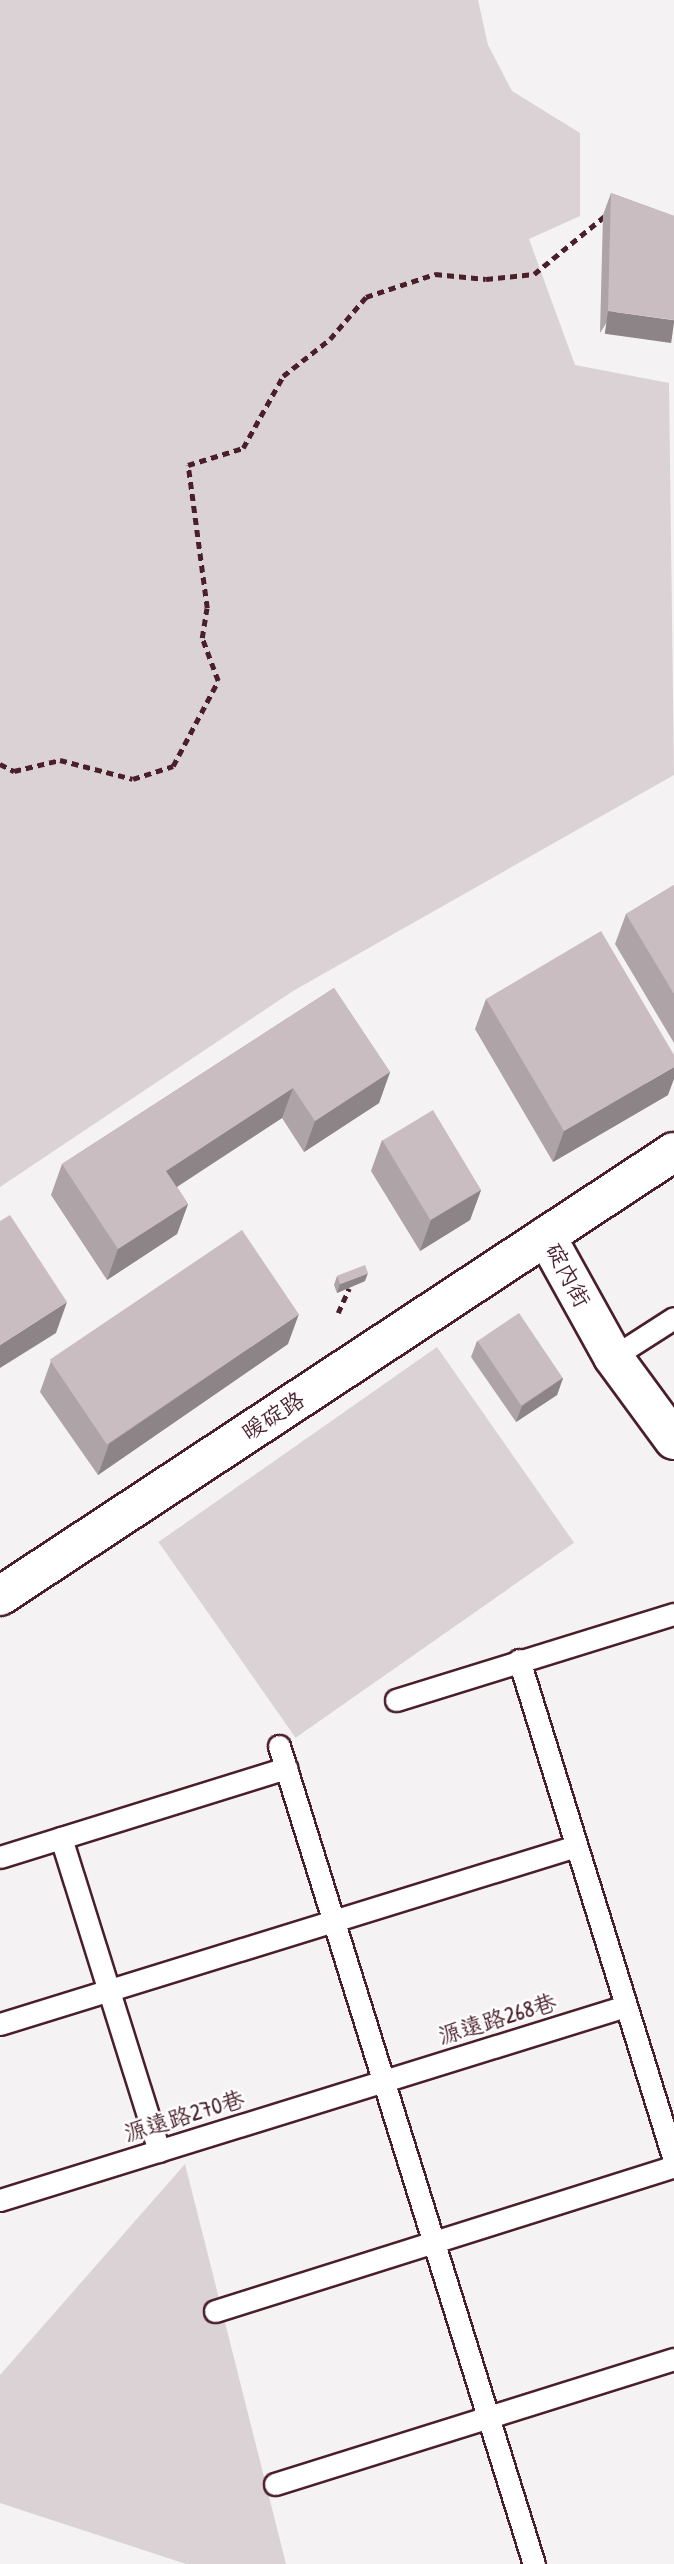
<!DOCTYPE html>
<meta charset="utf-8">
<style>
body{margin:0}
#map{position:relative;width:674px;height:2564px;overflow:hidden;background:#f4f2f2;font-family:"Patrick Hand","LXGW WenKai TC",sans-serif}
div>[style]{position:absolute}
.green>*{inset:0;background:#dbd2d5;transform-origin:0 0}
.path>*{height:4.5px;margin-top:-2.25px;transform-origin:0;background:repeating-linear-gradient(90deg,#4a1f2b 0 7px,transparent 0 12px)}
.roads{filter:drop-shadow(2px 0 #4a1f2b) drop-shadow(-2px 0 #4a1f2b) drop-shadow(0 2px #4a1f2b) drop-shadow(0 -2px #4a1f2b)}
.lane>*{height:21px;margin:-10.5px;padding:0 10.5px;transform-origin:10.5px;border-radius:10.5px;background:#fff}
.street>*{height:38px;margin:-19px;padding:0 19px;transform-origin:19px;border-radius:19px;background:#fff}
.wall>*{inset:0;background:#aea3a6}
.shaded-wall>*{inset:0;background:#8d8487;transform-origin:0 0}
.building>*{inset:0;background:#cabdc1;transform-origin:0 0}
span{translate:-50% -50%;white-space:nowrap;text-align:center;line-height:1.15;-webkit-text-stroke:5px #fff;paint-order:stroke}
.street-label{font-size:23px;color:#4a1f2b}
</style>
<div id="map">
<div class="green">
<i style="clip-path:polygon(0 0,478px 0,488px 45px,512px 91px,580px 133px,580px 216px,529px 239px,575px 365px,669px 383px,674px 775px,293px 991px,0 1187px)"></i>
<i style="left:437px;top:1347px;width:239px;height:340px;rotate:55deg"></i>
<i style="clip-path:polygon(185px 2164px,286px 2564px,186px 2564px,0 2503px,0 2375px)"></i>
</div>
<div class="path">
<i style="left:0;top:764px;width:16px;rotate:27deg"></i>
<i style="left:14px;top:771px;width:47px;rotate:-13.4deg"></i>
<i style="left:60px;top:760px;width:75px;rotate:14.6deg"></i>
<i style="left:133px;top:779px;width:42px;rotate:-18deg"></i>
<i style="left:173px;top:766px;width:96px;rotate:-62.1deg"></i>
<i style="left:218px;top:681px;width:46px;rotate:-110.4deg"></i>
<i style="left:202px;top:638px;width:30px;rotate:-81deg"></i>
<i style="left:207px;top:608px;width:144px;rotate:-97.6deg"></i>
<i style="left:188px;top:465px;width:58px;rotate:-17.2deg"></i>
<i style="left:243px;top:448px;width:82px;rotate:-60.9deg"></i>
<i style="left:283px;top:376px;width:60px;rotate:-38.2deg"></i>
<i style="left:330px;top:339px;width:55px;rotate:-49.4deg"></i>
<i style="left:366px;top:297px;width:73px;rotate:-18.4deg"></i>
<i style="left:435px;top:274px;width:51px;rotate:5.6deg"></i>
<i style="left:486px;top:279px;width:48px;rotate:-5.9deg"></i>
<i style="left:534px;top:274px;width:93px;rotate:-39.3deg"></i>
<i style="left:338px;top:1313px;width:27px;rotate:-66deg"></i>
</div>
<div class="roads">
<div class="lane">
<i style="left:613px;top:1357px;width:72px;rotate:-32.6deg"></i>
<i style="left:519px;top:1660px;width:523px;rotate:72.78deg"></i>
<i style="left:396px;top:1700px;width:291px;rotate:-17.2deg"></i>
<i style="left:279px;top:1746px;width:857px;rotate:72.69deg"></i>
<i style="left:61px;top:1838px;width:328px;rotate:72.6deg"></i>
<i style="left:0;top:1857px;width:300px;rotate:-17.3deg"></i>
<i style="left:0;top:2024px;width:603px;rotate:-17.17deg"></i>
<i style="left:0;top:2200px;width:655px;rotate:-17.22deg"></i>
<i style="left:215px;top:2311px;width:481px;rotate:-17.5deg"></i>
<i style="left:275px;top:2484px;width:418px;rotate:-17.4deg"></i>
</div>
<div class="street">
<i style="left:546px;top:1236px;width:138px;rotate:61deg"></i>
<i style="left:613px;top:1357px;width:103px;rotate:53.7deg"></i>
<i style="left:0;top:1596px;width:807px;rotate:-33.38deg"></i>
</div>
</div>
<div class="wall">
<i style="clip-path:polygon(611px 193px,674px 216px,600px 333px,603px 215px)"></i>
<i style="clip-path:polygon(674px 885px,674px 1043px,615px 944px,626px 914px)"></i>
<i style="clip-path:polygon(334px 988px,390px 1072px,379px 1103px,304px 1152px,282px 1118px,177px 1187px,188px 1204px,177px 1234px,107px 1280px,51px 1195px,62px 1164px)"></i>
<i style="clip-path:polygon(486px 999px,668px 1095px,553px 1162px,475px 1029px)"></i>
<i style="clip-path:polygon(382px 1140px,481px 1190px,470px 1220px,420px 1251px,371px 1171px)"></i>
<i style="clip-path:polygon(337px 1276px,365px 1281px,337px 1293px,334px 1285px)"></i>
<i style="clip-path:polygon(477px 1341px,563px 1378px,557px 1395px,516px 1422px,471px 1357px)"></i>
<i style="clip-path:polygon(288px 1344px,98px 1475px,40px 1392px,51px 1361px)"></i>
</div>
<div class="shaded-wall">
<i style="left:608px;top:311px;width:67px;height:23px;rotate:8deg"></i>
<i style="clip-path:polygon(674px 1067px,674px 1079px,668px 1095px,553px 1162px,564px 1131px)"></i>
<i style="clip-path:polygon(390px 1072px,379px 1103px,304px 1152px,315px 1121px)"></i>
<i style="clip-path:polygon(293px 1088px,282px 1118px,155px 1201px,166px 1171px)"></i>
<i style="clip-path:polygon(481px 1190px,470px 1220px,420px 1251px,431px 1220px)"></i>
<i style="clip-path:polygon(188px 1204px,177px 1234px,107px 1280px,118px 1249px)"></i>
<i style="clip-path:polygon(368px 1273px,365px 1281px,337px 1293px,340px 1284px)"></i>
<i style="clip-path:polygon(67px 1302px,56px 1333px,0 1368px,0 1345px)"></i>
<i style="clip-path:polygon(299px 1314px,288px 1344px,98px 1475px,109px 1444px)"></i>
<i style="clip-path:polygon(563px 1378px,557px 1395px,516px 1422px,522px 1406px)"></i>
</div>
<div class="building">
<i style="clip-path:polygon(611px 193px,674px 216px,674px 320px,608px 311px)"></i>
<i style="clip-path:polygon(674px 885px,674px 994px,626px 914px)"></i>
<i style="clip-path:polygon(601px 931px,674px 1055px,674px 1067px,564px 1131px,486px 999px)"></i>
<i style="clip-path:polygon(334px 988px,390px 1072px,315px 1121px,293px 1088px,166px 1171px,188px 1204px,118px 1249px,62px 1164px)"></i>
<i style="left:433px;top:1110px;width:93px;height:59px;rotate:59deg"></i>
<i style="clip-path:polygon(10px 1215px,67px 1302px,0 1345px,0 1221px)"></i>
<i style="left:242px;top:1230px;width:102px;height:232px;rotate:56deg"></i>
<i style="left:365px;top:1265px;width:9px;height:30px;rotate:69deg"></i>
<i style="left:519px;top:1313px;width:78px;height:50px;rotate:56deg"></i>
</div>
<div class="street-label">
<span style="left:568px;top:1275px;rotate:62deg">碇內街</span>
<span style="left:273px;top:1416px;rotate:-33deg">暖碇路</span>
<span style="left:497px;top:2019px;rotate:-17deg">源遠路268巷</span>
<span style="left:184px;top:2116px;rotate:-17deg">源遠路270巷</span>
</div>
</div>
